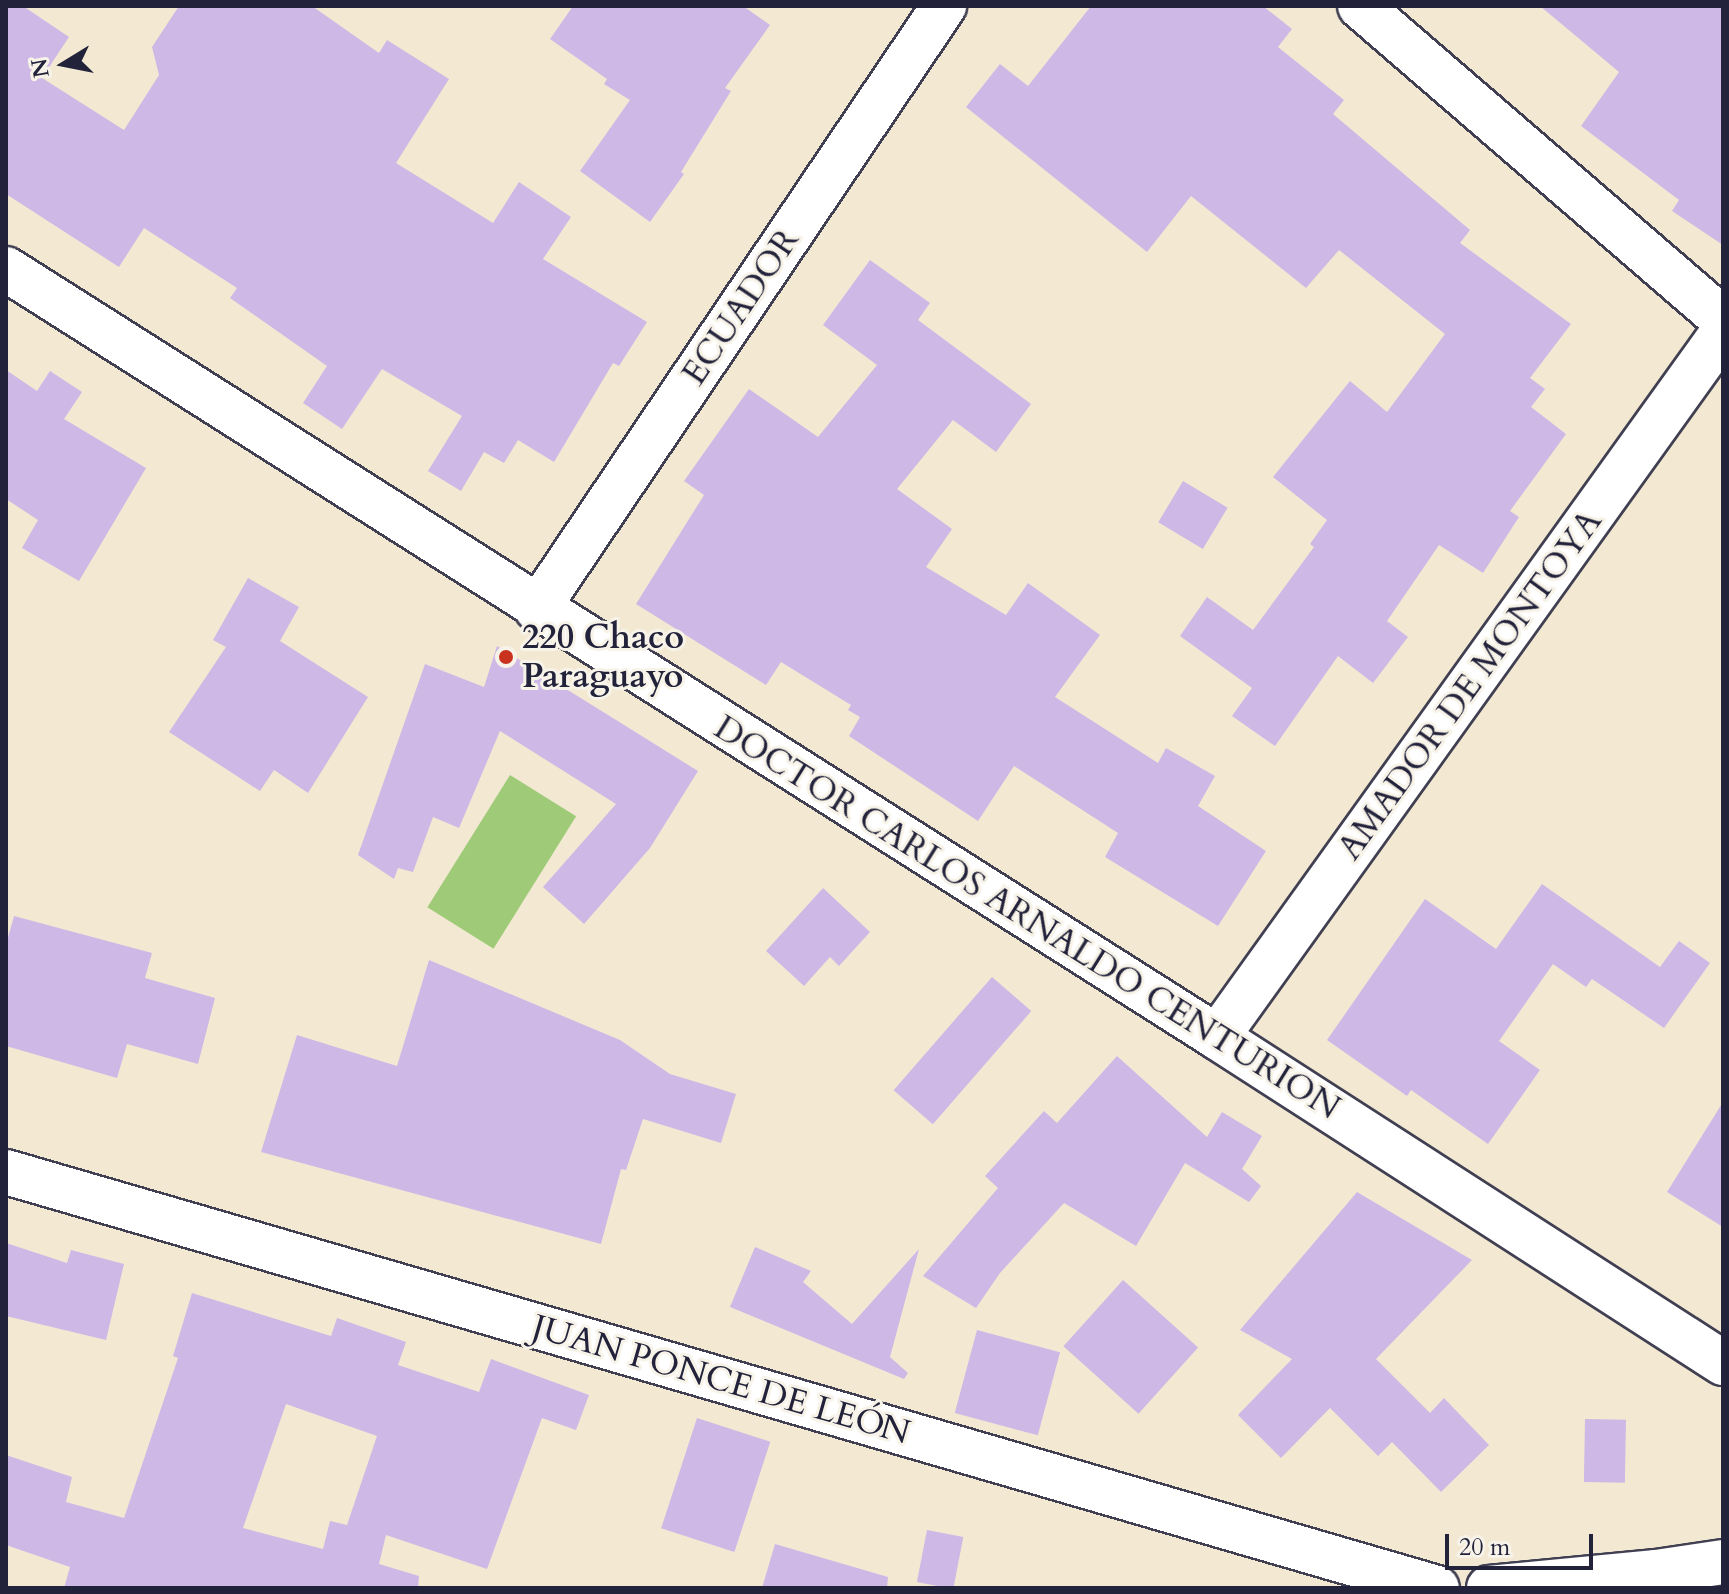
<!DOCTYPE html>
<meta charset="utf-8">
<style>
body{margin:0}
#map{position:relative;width:1729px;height:1594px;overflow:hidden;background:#f3e9d3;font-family:Cardo,serif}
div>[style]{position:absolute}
.green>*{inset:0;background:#9fcb79;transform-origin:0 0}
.building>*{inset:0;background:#cdb8e6;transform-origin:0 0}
.roads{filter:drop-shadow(2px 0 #414052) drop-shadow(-2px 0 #414052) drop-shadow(0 2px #414052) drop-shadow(0 -2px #414052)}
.minor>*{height:44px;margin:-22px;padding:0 22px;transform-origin:22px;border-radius:22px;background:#fff}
.dots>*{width:22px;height:22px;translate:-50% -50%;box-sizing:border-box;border:4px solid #f7f3e8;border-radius:50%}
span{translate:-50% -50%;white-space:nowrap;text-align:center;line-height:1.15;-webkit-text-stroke:6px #f7f3e8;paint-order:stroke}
.street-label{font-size:34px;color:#22223b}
.poi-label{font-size:34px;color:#22223b;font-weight:700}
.left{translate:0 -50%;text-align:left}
.frame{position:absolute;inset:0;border:8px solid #22223b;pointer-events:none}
.north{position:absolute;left:24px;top:24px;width:80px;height:80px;-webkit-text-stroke:6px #f7f3e8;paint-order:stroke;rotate:260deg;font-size:22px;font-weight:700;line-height:32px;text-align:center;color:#22223b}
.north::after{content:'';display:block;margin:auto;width:28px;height:36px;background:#22223b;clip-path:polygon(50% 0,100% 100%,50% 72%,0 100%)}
.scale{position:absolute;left:1445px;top:1534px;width:148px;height:36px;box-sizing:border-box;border:4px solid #22223b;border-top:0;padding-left:10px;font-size:24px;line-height:28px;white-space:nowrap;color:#22223b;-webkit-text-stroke:6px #f7f3e8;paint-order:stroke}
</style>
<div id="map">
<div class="green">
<i style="left:510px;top:775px;width:78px;height:156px;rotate:32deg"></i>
</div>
<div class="building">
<i style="clip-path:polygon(6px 6px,23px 6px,69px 37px,42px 78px,124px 130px,159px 75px,152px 47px,179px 6px,312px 6px,379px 53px,387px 40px,449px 79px,396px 163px,493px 223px,519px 182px,571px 217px,543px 259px,647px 322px,619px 366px,613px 363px,554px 462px,518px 440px,504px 463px,484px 452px,461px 491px,428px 471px,462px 416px,382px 369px,342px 429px,303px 403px,327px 366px,230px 298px,237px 288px,144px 228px,119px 267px,6px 194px)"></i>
<i style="clip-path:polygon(573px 6px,743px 6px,770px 25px,725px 88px,731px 91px,681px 172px,684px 174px,650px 222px,580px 171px,630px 100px,604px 84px,607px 79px,550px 39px)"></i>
<i style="clip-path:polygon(1091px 6px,1263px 6px,1292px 29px,1278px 47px,1344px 100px,1333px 114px,1470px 230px,1460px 243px,1571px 324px,1530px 378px,1545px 389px,1531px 407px,1566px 434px,1510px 511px,1519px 517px,1483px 573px,1439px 545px,1387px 621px,1408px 637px,1373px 683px,1338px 656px,1275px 746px,1232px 716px,1252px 688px,1180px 636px,1207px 597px,1253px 630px,1314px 547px,1310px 544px,1327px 520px,1273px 477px,1350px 381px,1387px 412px,1445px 334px,1339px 250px,1306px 288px,1191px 196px,1147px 252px,966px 107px,1000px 64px,1028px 86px)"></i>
<i style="clip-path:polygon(1540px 6px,1723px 6px,1723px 245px,1672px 211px,1679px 200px,1581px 126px,1619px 72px)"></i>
<i style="clip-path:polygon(870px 260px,930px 303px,918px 320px,1031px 404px,996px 452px,953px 420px,897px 489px,952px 529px,926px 567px,1006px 615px,1028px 583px,1100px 635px,1055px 697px,1158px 763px,1166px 748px,1215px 776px,1198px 806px,1266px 851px,1218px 926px,1105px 857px,1118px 833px,1014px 766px,978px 821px,849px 736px,860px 717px,848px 710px,851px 705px,781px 662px,766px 685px,636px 604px,704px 495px,684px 481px,749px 389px,818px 437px,877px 365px,823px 325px)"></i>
<i style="clip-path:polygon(6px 370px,37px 391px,50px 371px,82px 392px,64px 419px,146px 468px,79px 581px,22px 548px,38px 520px,6px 499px)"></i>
<i style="left:1183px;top:481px;width:52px;height:48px;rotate:31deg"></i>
<i style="clip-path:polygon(248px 578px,299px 607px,280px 641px,368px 697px,308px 793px,274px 770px,260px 791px,169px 732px,226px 647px,213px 640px)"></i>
<i style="clip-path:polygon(497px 646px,698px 771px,650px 848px,584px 924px,543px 887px,616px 804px,500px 731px,459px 828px,433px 817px,413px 872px,398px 868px,394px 879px,358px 855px,425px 664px,484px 687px)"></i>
<i style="clip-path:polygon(1542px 884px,1660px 967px,1679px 941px,1710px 963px,1664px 1028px,1592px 979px,1586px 987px,1553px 964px,1499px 1041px,1540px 1070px,1488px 1144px,1411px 1090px,1407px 1096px,1327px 1040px,1425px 899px,1496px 949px)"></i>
<i style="clip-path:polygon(823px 888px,870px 932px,839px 966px,830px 957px,804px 986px,766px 951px)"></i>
<i style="clip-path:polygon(14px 916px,152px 953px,145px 978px,215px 998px,198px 1064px,127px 1044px,117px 1078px,6px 1046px,6px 945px)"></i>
<i style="clip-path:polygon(429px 960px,620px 1040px,670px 1074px,736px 1094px,721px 1143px,643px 1119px,626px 1170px,621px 1169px,601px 1244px,261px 1152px,297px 1035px,397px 1066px)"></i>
<i style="left:992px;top:977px;width:52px;height:150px;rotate:41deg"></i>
<i style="clip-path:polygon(1117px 1056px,1207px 1137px,1222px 1112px,1262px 1136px,1242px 1169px,1261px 1186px,1249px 1202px,1185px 1163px,1136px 1246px,1064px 1203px,1000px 1273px,976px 1308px,923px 1276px,998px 1188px,985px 1176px,1044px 1111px,1057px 1123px)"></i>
<i style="clip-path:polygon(1723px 1102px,1723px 1227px,1667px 1192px)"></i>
<i style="clip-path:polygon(1357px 1192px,1472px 1260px,1376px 1359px,1430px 1413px,1444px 1398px,1489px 1445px,1441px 1492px,1392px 1442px,1378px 1456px,1330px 1408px,1281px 1458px,1238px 1415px,1292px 1359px,1240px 1330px)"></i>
<i style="clip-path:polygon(6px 1243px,67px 1263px,71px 1250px,124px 1264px,106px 1340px,6px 1316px)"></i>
<i style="clip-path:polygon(755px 1247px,811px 1271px,803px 1282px,852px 1324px,919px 1249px,890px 1357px,908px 1373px,904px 1379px,730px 1307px)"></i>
<i style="left:1123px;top:1280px;width:101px;height:89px;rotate:42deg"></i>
<i style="clip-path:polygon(evenodd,192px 1293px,331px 1336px,337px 1318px,406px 1342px,398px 1365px,479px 1392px,491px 1359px,589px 1395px,576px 1430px,542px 1418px,487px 1569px,386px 1535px,379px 1564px,419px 1576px,418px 1588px,64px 1588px,70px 1567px,6px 1545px,6px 1455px,72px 1477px,66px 1502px,124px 1518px,178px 1358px,173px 1356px,192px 1293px,286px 1404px,377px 1436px,347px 1525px,330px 1521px,323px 1549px,243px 1528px,286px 1404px)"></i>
<i style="left:977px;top:1330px;width:86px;height:86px;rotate:15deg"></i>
<i style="left:697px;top:1418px;width:77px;height:116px;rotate:18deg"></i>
<i style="left:1585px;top:1419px;width:41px;height:63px;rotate:1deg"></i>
<i style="left:927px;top:1530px;width:37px;height:53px;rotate:11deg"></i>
<i style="clip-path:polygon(775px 1544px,888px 1577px,887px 1588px,762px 1588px)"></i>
</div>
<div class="roads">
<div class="minor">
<i style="left:1360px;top:6px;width:479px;rotate:40.8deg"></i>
<i style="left:6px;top:269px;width:1434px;rotate:32.38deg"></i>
<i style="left:1217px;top:1037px;width:602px;rotate:32.79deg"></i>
<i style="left:537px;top:609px;width:728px;rotate:-55.98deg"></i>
<i style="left:1217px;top:1037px;width:868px;rotate:-54.33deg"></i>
<i style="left:6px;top:1172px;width:1490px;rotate:16.21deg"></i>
<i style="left:1489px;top:1588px;width:168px;rotate:-5.5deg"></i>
<i style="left:1656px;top:1572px;width:68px;rotate:-8.5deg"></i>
</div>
</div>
<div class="dots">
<i style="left:506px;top:657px;background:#c8321e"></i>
</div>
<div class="street-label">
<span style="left:741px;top:307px;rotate:-56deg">ECUADOR</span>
<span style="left:1470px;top:685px;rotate:-54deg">AMADOR DE MONTOYA</span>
<span style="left:1027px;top:918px;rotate:32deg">DOCTOR CARLOS ARNALDO CENTURION</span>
<span style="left:721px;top:1380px;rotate:16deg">JUAN PONCE DE LEÓN</span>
</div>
<div class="poi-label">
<span class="left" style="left:522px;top:657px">220 Chaco<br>Paraguayo</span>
</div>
<div class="frame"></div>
<div class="north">N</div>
<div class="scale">20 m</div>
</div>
